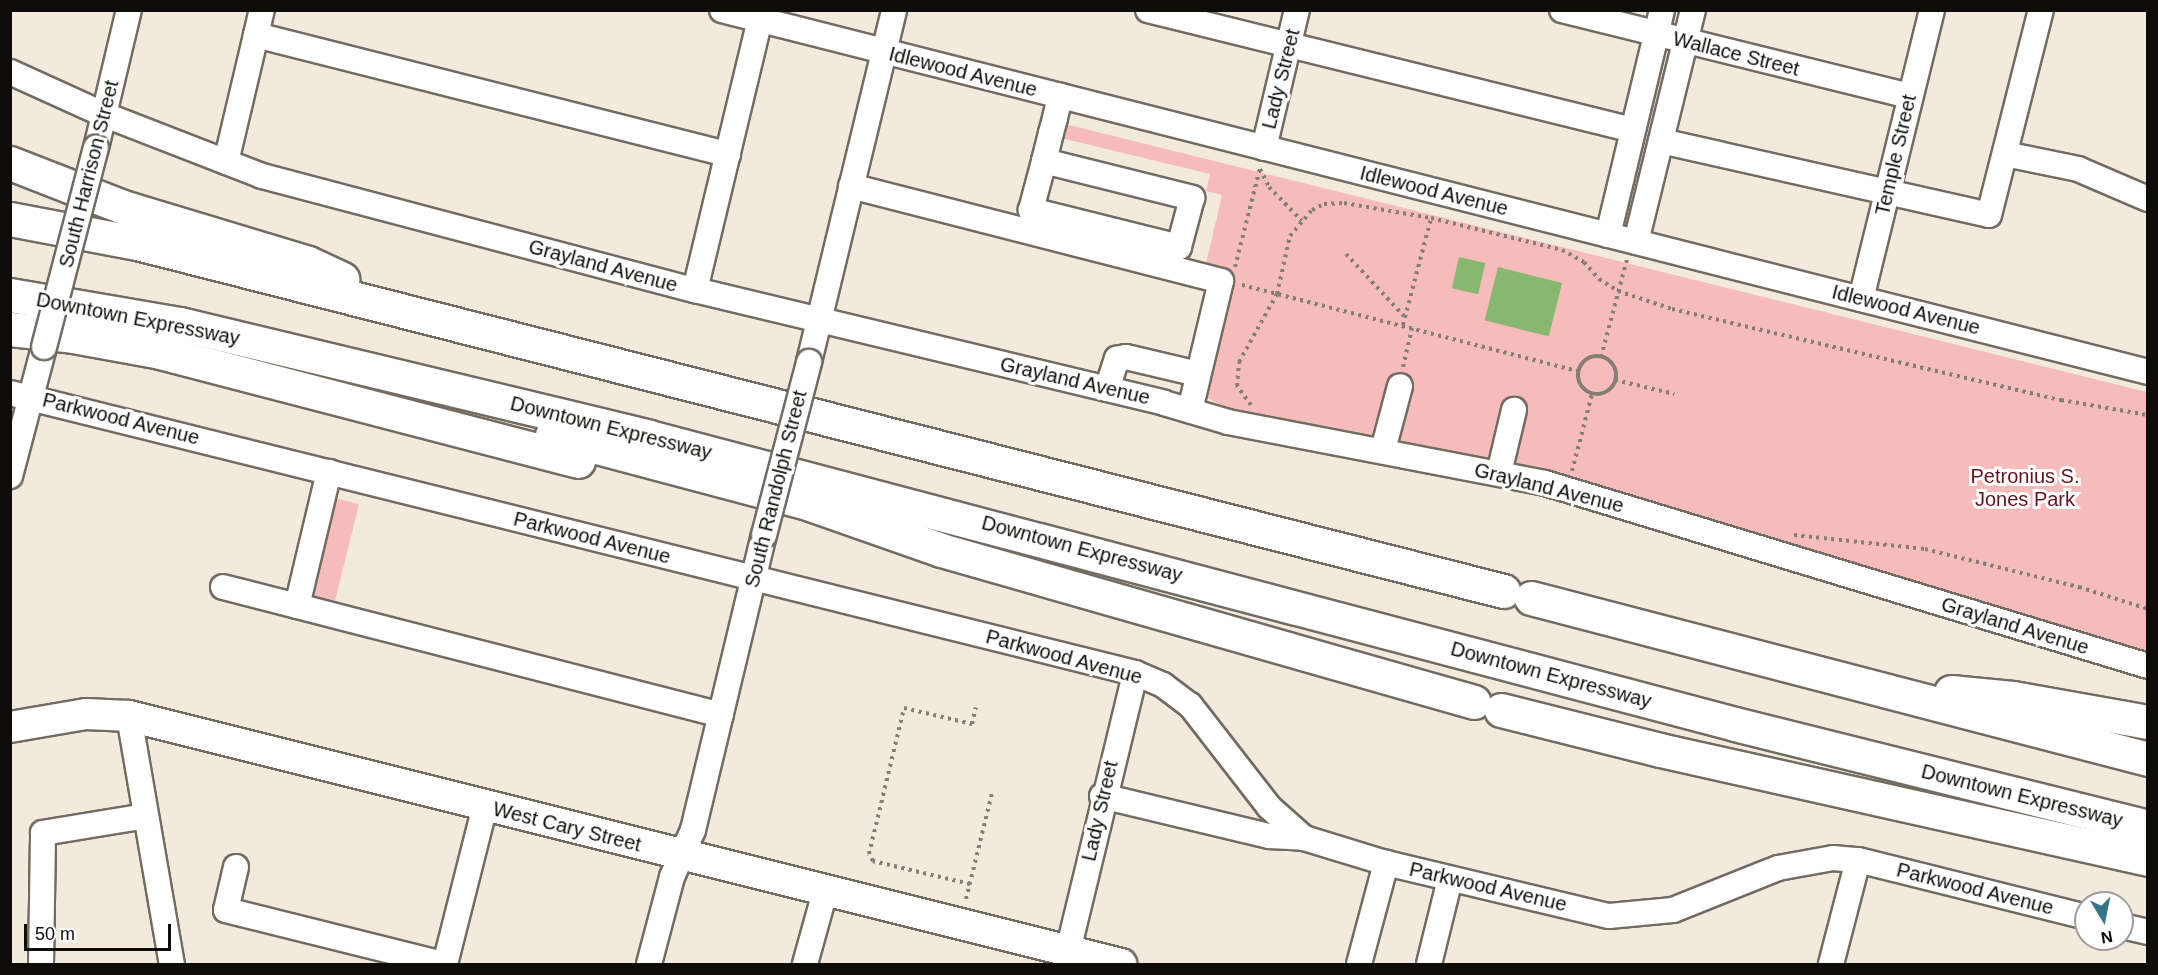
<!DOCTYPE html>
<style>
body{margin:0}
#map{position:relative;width:2158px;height:975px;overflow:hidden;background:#f3eade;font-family:Helvetica,sans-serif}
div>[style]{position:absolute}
.green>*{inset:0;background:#f6bcbb;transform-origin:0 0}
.water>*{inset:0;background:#88b76f;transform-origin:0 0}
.path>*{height:4px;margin-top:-2px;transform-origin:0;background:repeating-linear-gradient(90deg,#847e76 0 3px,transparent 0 7.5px)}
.path>.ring{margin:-2px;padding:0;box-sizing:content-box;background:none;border:4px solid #847e76;border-radius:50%}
.roads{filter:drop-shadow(2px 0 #726b61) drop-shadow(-2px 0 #726b61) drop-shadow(0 2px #726b61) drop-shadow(0 -2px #726b61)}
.minor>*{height:24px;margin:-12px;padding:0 12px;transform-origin:12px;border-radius:12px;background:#fff}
.major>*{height:30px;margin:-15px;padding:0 15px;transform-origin:15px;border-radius:15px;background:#fff}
.highway>*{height:33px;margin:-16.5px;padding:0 16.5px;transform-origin:16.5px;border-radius:16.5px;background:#fff}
.bridges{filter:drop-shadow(2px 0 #726b61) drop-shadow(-2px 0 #726b61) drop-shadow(0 2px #726b61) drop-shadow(0 -2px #726b61)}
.minor-bridge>*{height:24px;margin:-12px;padding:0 12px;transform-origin:12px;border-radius:12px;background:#fff}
span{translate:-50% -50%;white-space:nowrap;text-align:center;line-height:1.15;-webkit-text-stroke:6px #fff;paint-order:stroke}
.street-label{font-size:20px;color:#0e0c08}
.park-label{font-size:20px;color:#64141e}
.frame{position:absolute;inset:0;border:12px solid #0e0c08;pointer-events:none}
.north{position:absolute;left:2074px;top:891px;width:60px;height:60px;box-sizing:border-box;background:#fff;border:2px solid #9f9e9c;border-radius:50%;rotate:170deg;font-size:16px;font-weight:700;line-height:24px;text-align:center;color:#0e0c08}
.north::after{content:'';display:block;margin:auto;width:21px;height:27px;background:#357489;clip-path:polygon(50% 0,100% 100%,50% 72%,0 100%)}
.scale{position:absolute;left:24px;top:924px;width:147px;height:27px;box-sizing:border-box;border:3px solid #0e0c08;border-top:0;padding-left:8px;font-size:18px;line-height:21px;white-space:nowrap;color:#0e0c08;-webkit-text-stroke:4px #fff;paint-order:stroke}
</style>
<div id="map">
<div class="green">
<i style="clip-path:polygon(1065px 124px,2147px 392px,2147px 654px,1624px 493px,1511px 463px,1226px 407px,1205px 397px,1225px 292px,1205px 268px,1222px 195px,1206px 191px,1210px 174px,1061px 138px)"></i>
<i style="left:331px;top:497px;width:29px;height:103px;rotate:14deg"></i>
</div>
<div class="water">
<i style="left:1459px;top:257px;width:27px;height:32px;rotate:13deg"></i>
<i style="left:1498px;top:267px;width:66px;height:55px;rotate:14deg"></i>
</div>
<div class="path">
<i style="left:1260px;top:169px;width:20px;rotate:63deg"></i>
<i style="left:1269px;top:187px;width:47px;rotate:45.9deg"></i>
<i style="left:1346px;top:254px;width:86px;rotate:46.9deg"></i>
<i style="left:1235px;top:267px;width:102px;rotate:-75.8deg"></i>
<i style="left:1242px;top:285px;width:347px;rotate:14.4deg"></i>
<i style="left:1403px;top:325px;width:111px;rotate:-75.3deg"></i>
<i class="ring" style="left:1578px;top:356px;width:34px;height:34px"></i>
<i style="left:1601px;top:357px;width:101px;rotate:-75.1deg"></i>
<i style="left:1403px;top:367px;width:40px;rotate:-77deg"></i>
<i style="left:1615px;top:380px;width:61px;rotate:13.3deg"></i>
<i style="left:1251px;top:405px;width:24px;rotate:-126deg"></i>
<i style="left:1237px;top:386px;width:24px;rotate:-85deg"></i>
<i style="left:1239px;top:362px;width:78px;rotate:-60.8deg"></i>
<i style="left:1277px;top:294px;width:59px;rotate:-77.4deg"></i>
<i style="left:1290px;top:236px;width:34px;rotate:-50deg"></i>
<i style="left:1312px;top:210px;width:13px;rotate:-27deg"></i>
<i style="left:1324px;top:204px;width:20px;rotate:-3deg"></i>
<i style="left:1344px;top:203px;width:88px;rotate:9.8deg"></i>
<i style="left:1431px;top:218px;width:135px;rotate:13.7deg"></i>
<i style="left:1562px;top:250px;width:25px;rotate:29deg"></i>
<i style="left:1584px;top:262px;width:23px;rotate:49deg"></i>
<i style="left:1599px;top:279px;width:22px;rotate:32deg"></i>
<i style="left:1618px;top:291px;width:57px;rotate:18.4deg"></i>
<i style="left:1672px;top:309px;width:400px;rotate:13.2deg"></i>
<i style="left:2061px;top:400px;width:88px;rotate:9.8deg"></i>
<i style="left:1572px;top:471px;width:80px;rotate:-75.4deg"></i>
<i style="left:1794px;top:535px;width:132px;rotate:6.1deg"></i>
<i style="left:1925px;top:549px;width:159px;rotate:13.9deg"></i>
<i style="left:2079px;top:587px;width:72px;rotate:17.7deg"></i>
<i style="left:970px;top:884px;width:100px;rotate:-166.7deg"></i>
<i style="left:873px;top:861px;width:8px;rotate:-120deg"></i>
<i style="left:869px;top:854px;width:150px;rotate:-76.5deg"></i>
<i style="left:904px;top:708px;width:70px;rotate:13.2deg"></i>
<i style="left:972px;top:724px;width:17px;rotate:-77deg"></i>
<i style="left:966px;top:899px;width:109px;rotate:-76.2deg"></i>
</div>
<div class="roads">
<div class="minor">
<i style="left:722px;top:10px;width:1471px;rotate:14.24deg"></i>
<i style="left:1148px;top:10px;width:499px;rotate:13.9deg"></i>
<i style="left:1562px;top:10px;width:358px;rotate:13.9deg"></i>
<i style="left:256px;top:35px;width:26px;rotate:-77deg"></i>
<i style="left:10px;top:72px;width:104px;rotate:24.4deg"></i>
<i style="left:105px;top:115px;width:168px;rotate:21.2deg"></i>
<i style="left:262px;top:176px;width:448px;rotate:14.8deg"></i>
<i style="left:695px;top:290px;width:482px;rotate:13.5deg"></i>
<i style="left:1164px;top:403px;width:67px;rotate:16.5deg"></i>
<i style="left:1228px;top:422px;width:323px;rotate:10.9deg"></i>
<i style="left:1545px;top:483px;width:630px;rotate:16.88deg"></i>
<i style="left:1661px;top:141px;width:336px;rotate:12.7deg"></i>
<i style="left:1989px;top:215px;width:211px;rotate:-75.8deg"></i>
<i style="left:96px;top:148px;width:142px;rotate:-76.6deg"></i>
<i style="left:1264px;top:148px;width:142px;rotate:-76.6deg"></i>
<i style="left:2005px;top:154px;width:75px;rotate:11.6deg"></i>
<i style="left:2078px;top:169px;width:76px;rotate:23.2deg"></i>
<i style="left:1044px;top:161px;width:153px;rotate:14deg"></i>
<i style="left:1192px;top:198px;width:51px;rotate:104.9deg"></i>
<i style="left:1179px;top:247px;width:153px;rotate:-166deg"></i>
<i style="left:1031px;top:210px;width:51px;rotate:-75.1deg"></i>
<i style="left:1044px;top:161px;width:29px;rotate:-76deg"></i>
<i style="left:1051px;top:133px;width:16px;rotate:-75deg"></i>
<i style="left:1055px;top:118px;width:23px;rotate:-77deg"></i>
<i style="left:226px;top:162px;width:130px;rotate:-76.7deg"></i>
<i style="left:256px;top:35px;width:487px;rotate:14.2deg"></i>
<i style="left:851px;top:186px;width:382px;rotate:14.4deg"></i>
<i style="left:1221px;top:281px;width:133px;rotate:103.5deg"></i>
<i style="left:1608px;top:235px;width:231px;rotate:-76.5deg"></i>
<i style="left:1636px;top:242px;width:239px;rotate:-76.2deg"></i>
<i style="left:695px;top:290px;width:278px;rotate:-76.5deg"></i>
<i style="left:1861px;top:299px;width:298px;rotate:-76.2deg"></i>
<i style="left:809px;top:362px;width:362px;rotate:-76.4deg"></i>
<i style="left:1107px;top:389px;width:32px;rotate:-72deg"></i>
<i style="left:1117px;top:359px;width:9px;rotate:-13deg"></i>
<i style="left:1126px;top:357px;width:74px;rotate:13.3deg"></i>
<i style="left:10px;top:393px;width:1159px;rotate:13.98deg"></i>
<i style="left:1135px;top:673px;width:30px;rotate:23deg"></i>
<i style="left:1163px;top:685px;width:34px;rotate:37deg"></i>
<i style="left:1190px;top:705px;width:129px;rotate:52.2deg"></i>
<i style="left:1269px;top:807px;width:47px;rotate:41.5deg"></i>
<i style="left:1304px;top:838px;width:86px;rotate:17deg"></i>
<i style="left:1386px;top:863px;width:229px;rotate:13.4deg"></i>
<i style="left:1609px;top:916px;width:64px;rotate:-5.4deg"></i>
<i style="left:1673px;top:910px;width:113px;rotate:-21.8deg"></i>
<i style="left:1778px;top:868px;width:56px;rotate:-10.3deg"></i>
<i style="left:1833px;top:858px;width:25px;rotate:5deg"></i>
<i style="left:1858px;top:860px;width:235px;rotate:14deg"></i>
<i style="left:1383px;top:450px;width:66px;rotate:-75.1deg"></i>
<i style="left:1499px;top:473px;width:65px;rotate:-76.6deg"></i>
<i style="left:10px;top:476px;width:133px;rotate:-75.2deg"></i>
<i style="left:223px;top:587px;width:514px;rotate:14.41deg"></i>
<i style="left:297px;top:606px;width:138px;rotate:-76.6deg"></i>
<i style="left:129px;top:716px;width:252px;rotate:80.2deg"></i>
<i style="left:1102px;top:796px;width:172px;rotate:13.5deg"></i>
<i style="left:1269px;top:836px;width:35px;rotate:3deg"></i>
<i style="left:236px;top:867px;width:44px;rotate:103.1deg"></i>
<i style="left:226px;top:910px;width:224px;rotate:14deg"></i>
<i style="left:2122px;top:926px;width:27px;rotate:13deg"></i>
<i style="left:1068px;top:951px;width:286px;rotate:-76.4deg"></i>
<i style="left:41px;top:964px;width:131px;rotate:-89.1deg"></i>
<i style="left:43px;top:833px;width:104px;rotate:-9.4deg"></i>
<i style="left:445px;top:964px;width:163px;rotate:-75.8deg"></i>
<i style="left:649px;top:964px;width:90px;rotate:-75.2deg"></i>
<i style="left:672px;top:877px;width:51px;rotate:-65.9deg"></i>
<i style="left:693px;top:830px;width:303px;rotate:-76.5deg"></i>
<i style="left:805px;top:964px;width:75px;rotate:-74.5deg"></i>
<i style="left:1359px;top:964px;width:105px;rotate:-75deg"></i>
<i style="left:1429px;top:964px;width:88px;rotate:-76.1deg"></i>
<i style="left:1831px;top:964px;width:107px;rotate:-75.4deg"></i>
</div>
<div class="major">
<i style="left:10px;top:727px;width:77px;rotate:-9.7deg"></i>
<i style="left:86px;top:714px;width:43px;rotate:2.7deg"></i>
<i style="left:129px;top:716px;width:1023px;rotate:14.04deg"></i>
</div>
<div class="highway">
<i style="left:10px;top:163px;width:121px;rotate:21.3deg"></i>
<i style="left:123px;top:207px;width:193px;rotate:16.8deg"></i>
<i style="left:308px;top:263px;width:38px;rotate:25deg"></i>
<i style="left:10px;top:219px;width:129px;rotate:10.7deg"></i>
<i style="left:137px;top:243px;width:1410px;rotate:14.29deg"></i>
<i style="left:10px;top:295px;width:172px;rotate:9.7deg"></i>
<i style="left:180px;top:324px;width:482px;rotate:13.5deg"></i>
<i style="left:649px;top:437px;width:1123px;rotate:14.8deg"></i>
<i style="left:1735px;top:724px;width:426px;rotate:14deg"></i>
<i style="left:10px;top:329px;width:63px;rotate:6.3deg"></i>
<i style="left:73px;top:336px;width:88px;rotate:10.4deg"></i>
<i style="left:160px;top:352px;width:432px;rotate:14.6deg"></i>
<i style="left:552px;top:435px;width:264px;rotate:14.9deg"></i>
<i style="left:807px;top:503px;width:142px;rotate:19.3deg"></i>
<i style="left:941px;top:550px;width:554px;rotate:15.92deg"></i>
<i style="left:1531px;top:598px;width:638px;rotate:14.62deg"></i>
<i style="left:1951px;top:692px;width:62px;rotate:5.5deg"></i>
<i style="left:2013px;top:698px;width:137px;rotate:10.1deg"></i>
<i style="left:1501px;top:710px;width:164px;rotate:14.1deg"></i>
<i style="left:1660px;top:750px;width:500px;rotate:12.59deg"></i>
</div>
</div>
<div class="bridges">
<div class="minor-bridge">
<i style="left:44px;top:347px;width:206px;rotate:-75.4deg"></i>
<i style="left:764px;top:535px;width:179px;rotate:-75.4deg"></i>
</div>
</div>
<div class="street-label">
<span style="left:1736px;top:54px;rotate:14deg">Wallace Street</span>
<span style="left:963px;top:72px;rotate:14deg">Idlewood Avenue</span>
<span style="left:1281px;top:79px;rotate:-76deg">Lady Street</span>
<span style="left:1896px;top:155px;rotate:-77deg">Temple Street</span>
<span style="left:89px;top:174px;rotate:-76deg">South Harrison Street</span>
<span style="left:1434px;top:191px;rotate:14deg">Idlewood Avenue</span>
<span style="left:603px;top:266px;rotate:15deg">Grayland Avenue</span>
<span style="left:1906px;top:310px;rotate:14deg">Idlewood Avenue</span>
<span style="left:138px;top:319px;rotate:11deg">Downtown Expressway</span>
<span style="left:1075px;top:381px;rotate:13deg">Grayland Avenue</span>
<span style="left:121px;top:419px;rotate:14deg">Parkwood Avenue</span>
<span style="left:611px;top:428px;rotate:14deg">Downtown Expressway</span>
<span style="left:1549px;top:488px;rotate:14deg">Grayland Avenue</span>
<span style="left:776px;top:489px;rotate:-76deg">South Randolph Street</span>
<span style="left:592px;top:538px;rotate:14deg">Parkwood Avenue</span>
<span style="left:1082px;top:549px;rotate:15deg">Downtown Expressway</span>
<span style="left:2015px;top:626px;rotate:17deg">Grayland Avenue</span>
<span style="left:1064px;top:657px;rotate:15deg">Parkwood Avenue</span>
<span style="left:1551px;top:675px;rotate:15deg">Downtown Expressway</span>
<span style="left:2022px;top:796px;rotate:14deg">Downtown Expressway</span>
<span style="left:1100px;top:811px;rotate:-77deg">Lady Street</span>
<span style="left:567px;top:827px;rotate:14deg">West Cary Street</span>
<span style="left:1488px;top:887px;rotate:13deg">Parkwood Avenue</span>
<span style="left:1975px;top:889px;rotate:14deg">Parkwood Avenue</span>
</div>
<div class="park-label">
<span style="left:2025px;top:488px">Petronius S.<br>Jones Park</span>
</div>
<div class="frame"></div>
<div class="north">N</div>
<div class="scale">50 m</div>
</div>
